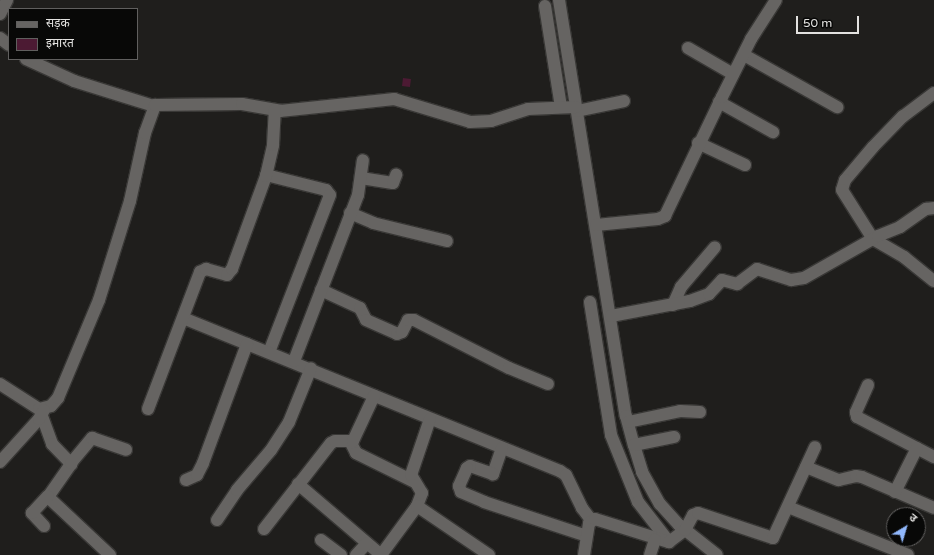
<!DOCTYPE html>
<meta charset="utf-8">
<style>
body{margin:0}
#map{position:relative;width:934px;height:555px;overflow:hidden;background:#1f1e1c;font-family:"Varela Round","Noto Sans Devanagari",sans-serif}
div>[style]{position:absolute}
.building>*{inset:0;background:#4c1a33;transform-origin:0 0}
.roads{filter:drop-shadow(1px 0 #393836) drop-shadow(-1px 0 #393836) drop-shadow(0 1px #393836) drop-shadow(0 -1px #393836)}
.minor>*{height:12px;margin:-6px;padding:0 6px;transform-origin:6px;border-radius:6px;background:#666462}
span{translate:-50% -50%;white-space:nowrap;text-align:center;line-height:1.15;-webkit-text-stroke:3px #080807;paint-order:stroke}
.legend{position:absolute;left:8px;top:8px;width:130px;height:52px;box-sizing:border-box;background:#080807;border:1px solid #605f5e;margin:0;padding:5px 7px;list-style:none;font-size:12px;color:#e3e2e0}
.legend li{display:flex;align-items:center;gap:8px;height:20px}
.legend b{width:20px;border:1px solid #605f5e}
.north{position:absolute;left:886px;top:507px;width:40px;height:40px;box-sizing:border-box;background:#080807;border:1px solid #605f5e;border-radius:50%;rotate:38deg;font-size:11px;font-weight:700;line-height:16px;text-align:center;color:#e3e2e0}
.north::after{content:'';display:block;margin:auto;width:14px;height:18px;background:#91b8fd;clip-path:polygon(50% 0,100% 100%,50% 72%,0 100%)}
.scale{position:absolute;left:796px;top:16px;width:63px;height:18px;box-sizing:border-box;border:2px solid #e3e2e0;border-top:0;padding-left:5px;font-size:12px;line-height:14px;white-space:nowrap;color:#e3e2e0;-webkit-text-stroke:3px #080807;paint-order:stroke}
</style>
<div id="map">
<div class="building">
<i style="left:403px;top:78px;width:8px;height:8px;rotate:7deg"></i>
</div>
<div class="roads">
<div class="minor">
<i style="left:559px;top:0;width:421px;rotate:80.9deg"></i>
<i style="left:626px;top:416px;width:30px;rotate:75deg"></i>
<i style="left:634px;top:445px;width:28px;rotate:73deg"></i>
<i style="left:642px;top:472px;width:37px;rotate:61deg"></i>
<i style="left:660px;top:504px;width:28px;rotate:48deg"></i>
<i style="left:679px;top:525px;width:48px;rotate:38.3deg"></i>
<i style="left:545px;top:6px;width:102px;rotate:81deg"></i>
<i style="left:0;top:14px;width:16px;rotate:-63deg"></i>
<i style="left:0;top:38px;width:11px;rotate:38deg"></i>
<i style="left:688px;top:48px;width:52px;rotate:30deg"></i>
<i style="left:744px;top:55px;width:107px;rotate:29.2deg"></i>
<i style="left:26px;top:59px;width:53px;rotate:24.6deg"></i>
<i style="left:74px;top:81px;width:84px;rotate:17.4deg"></i>
<i style="left:934px;top:93px;width:39px;rotate:143deg"></i>
<i style="left:903px;top:116px;width:43px;rotate:134.1deg"></i>
<i style="left:873px;top:147px;width:43px;rotate:130.3deg"></i>
<i style="left:845px;top:180px;width:10px;rotate:107deg"></i>
<i style="left:842px;top:190px;width:58px;rotate:57.7deg"></i>
<i style="left:873px;top:239px;width:36px;rotate:30deg"></i>
<i style="left:904px;top:257px;width:38px;rotate:39deg"></i>
<i style="left:719px;top:102px;width:62px;rotate:29.1deg"></i>
<i style="left:577px;top:111px;width:48px;rotate:-12deg"></i>
<i style="left:698px;top:143px;width:52px;rotate:25.1deg"></i>
<i style="left:266px;top:175px;width:62px;rotate:14deg"></i>
<i style="left:326px;top:190px;width:6px;rotate:51deg"></i>
<i style="left:330px;top:195px;width:168px;rotate:111.2deg"></i>
<i style="left:361px;top:178px;width:32px;rotate:9deg"></i>
<i style="left:393px;top:183px;width:9px;rotate:-69deg"></i>
<i style="left:350px;top:213px;width:25px;rotate:23deg"></i>
<i style="left:373px;top:223px;width:76px;rotate:13.7deg"></i>
<i style="left:596px;top:225px;width:62px;rotate:-5.5deg"></i>
<i style="left:658px;top:219px;width:8px;rotate:-23deg"></i>
<i style="left:665px;top:216px;width:132px;rotate:-64.4deg"></i>
<i style="left:722px;top:97px;width:65px;rotate:-63.4deg"></i>
<i style="left:751px;top:39px;width:46px;rotate:-57.3deg"></i>
<i style="left:321px;top:290px;width:43px;rotate:24.8deg"></i>
<i style="left:360px;top:308px;width:13px;rotate:63deg"></i>
<i style="left:366px;top:320px;width:34px;rotate:24deg"></i>
<i style="left:397px;top:334px;width:5px;rotate:-22deg"></i>
<i style="left:402px;top:332px;width:13px;rotate:-63deg"></i>
<i style="left:408px;top:320px;width:6px"></i>
<i style="left:414px;top:320px;width:106px;rotate:26.8deg"></i>
<i style="left:509px;top:368px;width:42px;rotate:22.3deg"></i>
<i style="left:590px;top:302px;width:135px;rotate:81deg"></i>
<i style="left:611px;top:435px;width:72px;rotate:68.1deg"></i>
<i style="left:638px;top:502px;width:51px;rotate:52.2deg"></i>
<i style="left:673px;top:305px;width:20px;rotate:-66deg"></i>
<i style="left:681px;top:287px;width:52px;rotate:-49.6deg"></i>
<i style="left:611px;top:316px;width:80px;rotate:-10.8deg"></i>
<i style="left:690px;top:301px;width:20px;rotate:-20deg"></i>
<i style="left:709px;top:294px;width:19px;rotate:-47deg"></i>
<i style="left:722px;top:280px;width:16px;rotate:15deg"></i>
<i style="left:737px;top:284px;width:25px;rotate:-37deg"></i>
<i style="left:757px;top:269px;width:36px;rotate:18deg"></i>
<i style="left:791px;top:280px;width:13px;rotate:-9deg"></i>
<i style="left:804px;top:278px;width:85px;rotate:-29.6deg"></i>
<i style="left:878px;top:236px;width:24px;rotate:-22deg"></i>
<i style="left:900px;top:227px;width:32px;rotate:-35deg"></i>
<i style="left:926px;top:209px;width:8px;rotate:-7deg"></i>
<i style="left:183px;top:318px;width:407px;rotate:22.1deg"></i>
<i style="left:560px;top:471px;width:7px;rotate:34deg"></i>
<i style="left:566px;top:475px;width:37px;rotate:64deg"></i>
<i style="left:582px;top:508px;width:15px;rotate:53deg"></i>
<i style="left:294px;top:361px;width:178px;rotate:-68.9deg"></i>
<i style="left:358px;top:195px;width:35px;rotate:-82deg"></i>
<i style="left:0;top:384px;width:46px;rotate:32.7deg"></i>
<i style="left:39px;top:409px;width:12px;rotate:-14deg"></i>
<i style="left:51px;top:406px;width:11px;rotate:-49deg"></i>
<i style="left:58px;top:398px;width:106px;rotate:-67.3deg"></i>
<i style="left:99px;top:300px;width:104px;rotate:-72.6deg"></i>
<i style="left:130px;top:201px;width:70px;rotate:-77.6deg"></i>
<i style="left:145px;top:133px;width:30px;rotate:-70deg"></i>
<i style="left:155px;top:105px;width:87px;rotate:-0.7deg"></i>
<i style="left:242px;top:104px;width:39px;rotate:10deg"></i>
<i style="left:280px;top:111px;width:115px;rotate:-6deg"></i>
<i style="left:394px;top:99px;width:79px;rotate:16.8deg"></i>
<i style="left:470px;top:122px;width:21px;rotate:-3deg"></i>
<i style="left:491px;top:121px;width:39px;rotate:-18deg"></i>
<i style="left:528px;top:109px;width:48px;rotate:-2.4deg"></i>
<i style="left:868px;top:385px;width:30px;rotate:114deg"></i>
<i style="left:856px;top:412px;width:5px;rotate:79deg"></i>
<i style="left:857px;top:417px;width:87px;rotate:27.5deg"></i>
<i style="left:148px;top:409px;width:147px;rotate:-69.2deg"></i>
<i style="left:200px;top:272px;width:7px;rotate:-27deg"></i>
<i style="left:206px;top:269px;width:22px;rotate:16deg"></i>
<i style="left:227px;top:275px;width:8px;rotate:-50deg"></i>
<i style="left:232px;top:269px;width:99px;rotate:-69.9deg"></i>
<i style="left:266px;top:176px;width:32px;rotate:-77deg"></i>
<i style="left:273px;top:145px;width:35px;rotate:-87deg"></i>
<i style="left:42px;top:416px;width:30px;rotate:70deg"></i>
<i style="left:52px;top:444px;width:28px;rotate:46deg"></i>
<i style="left:71px;top:464px;width:40px;rotate:124.9deg"></i>
<i style="left:48px;top:497px;width:85px;rotate:43.1deg"></i>
<i style="left:628px;top:422px;width:53px;rotate:-11.9deg"></i>
<i style="left:680px;top:411px;width:20px;rotate:3deg"></i>
<i style="left:351px;top:443px;width:11px;rotate:63deg"></i>
<i style="left:356px;top:453px;width:64px;rotate:26.2deg"></i>
<i style="left:634px;top:445px;width:41px;rotate:-11.3deg"></i>
<i style="left:502px;top:448px;width:28px;rotate:109deg"></i>
<i style="left:493px;top:474px;width:24px;rotate:-161deg"></i>
<i style="left:470px;top:466px;width:4px;rotate:146deg"></i>
<i style="left:467px;top:468px;width:20px;rotate:114deg"></i>
<i style="left:459px;top:486px;width:6px;rotate:72deg"></i>
<i style="left:461px;top:492px;width:25px;rotate:23deg"></i>
<i style="left:484px;top:502px;width:108px;rotate:18.3deg"></i>
<i style="left:0;top:462px;width:58px;rotate:-47.8deg"></i>
<i style="left:39px;top:419px;width:10px;rotate:-61deg"></i>
<i style="left:71px;top:463px;width:33px;rotate:-50deg"></i>
<i style="left:92px;top:438px;width:36px;rotate:19deg"></i>
<i style="left:806px;top:467px;width:35px;rotate:22deg"></i>
<i style="left:839px;top:480px;width:17px;rotate:-13deg"></i>
<i style="left:856px;top:476px;width:6px;rotate:9deg"></i>
<i style="left:862px;top:477px;width:78px;rotate:23.3deg"></i>
<i style="left:186px;top:480px;width:12px;rotate:-24deg"></i>
<i style="left:197px;top:475px;width:13px;rotate:-63deg"></i>
<i style="left:203px;top:463px;width:127px;rotate:-69.7deg"></i>
<i style="left:298px;top:484px;width:109px;rotate:40.5deg"></i>
<i style="left:895px;top:492px;width:49px;rotate:-63.4deg"></i>
<i style="left:417px;top:506px;width:14px;rotate:-69deg"></i>
<i style="left:422px;top:493px;width:21px;rotate:-121deg"></i>
<i style="left:411px;top:475px;width:59px;rotate:-71.3deg"></i>
<i style="left:788px;top:507px;width:129px;rotate:21.8deg"></i>
<i style="left:217px;top:520px;width:36px;rotate:-56deg"></i>
<i style="left:237px;top:490px;width:52px;rotate:-49.6deg"></i>
<i style="left:271px;top:450px;width:33px;rotate:-57deg"></i>
<i style="left:289px;top:422px;width:58px;rotate:-67.8deg"></i>
<i style="left:44px;top:526px;width:18px;rotate:-133deg"></i>
<i style="left:32px;top:513px;width:23px;rotate:-47deg"></i>
<i style="left:264px;top:529px;width:109px;rotate:-52.1deg"></i>
<i style="left:331px;top:443px;width:4px;rotate:-27deg"></i>
<i style="left:335px;top:441px;width:18px"></i>
<i style="left:353px;top:441px;width:50px;rotate:-65deg"></i>
<i style="left:321px;top:540px;width:25px;rotate:37deg"></i>
<i style="left:356px;top:555px;width:16px;rotate:-47deg"></i>
<i style="left:381px;top:555px;width:61px;rotate:-53.7deg"></i>
<i style="left:417px;top:506px;width:87px;rotate:34.2deg"></i>
<i style="left:584px;top:555px;width:32px;rotate:-81deg"></i>
<i style="left:589px;top:523px;width:7px;rotate:-34deg"></i>
<i style="left:595px;top:519px;width:77px;rotate:17.3deg"></i>
<i style="left:669px;top:542px;width:20px;rotate:-37deg"></i>
<i style="left:685px;top:530px;width:17px;rotate:-62deg"></i>
<i style="left:693px;top:515px;width:5px;rotate:-22deg"></i>
<i style="left:698px;top:513px;width:79px;rotate:18.4deg"></i>
<i style="left:773px;top:538px;width:100px;rotate:-65.2deg"></i>
<i style="left:650px;top:555px;width:16px;rotate:-72deg"></i>
</div>
</div>
<ul class="legend">
<li><b style="height:5px;background:#666462"></b>सड़क</li>
<li><b style="height:11px;background:#4c1a33"></b>इमारत</li>
</ul>
<div class="north">उ</div>
<div class="scale">50 m</div>
</div>
